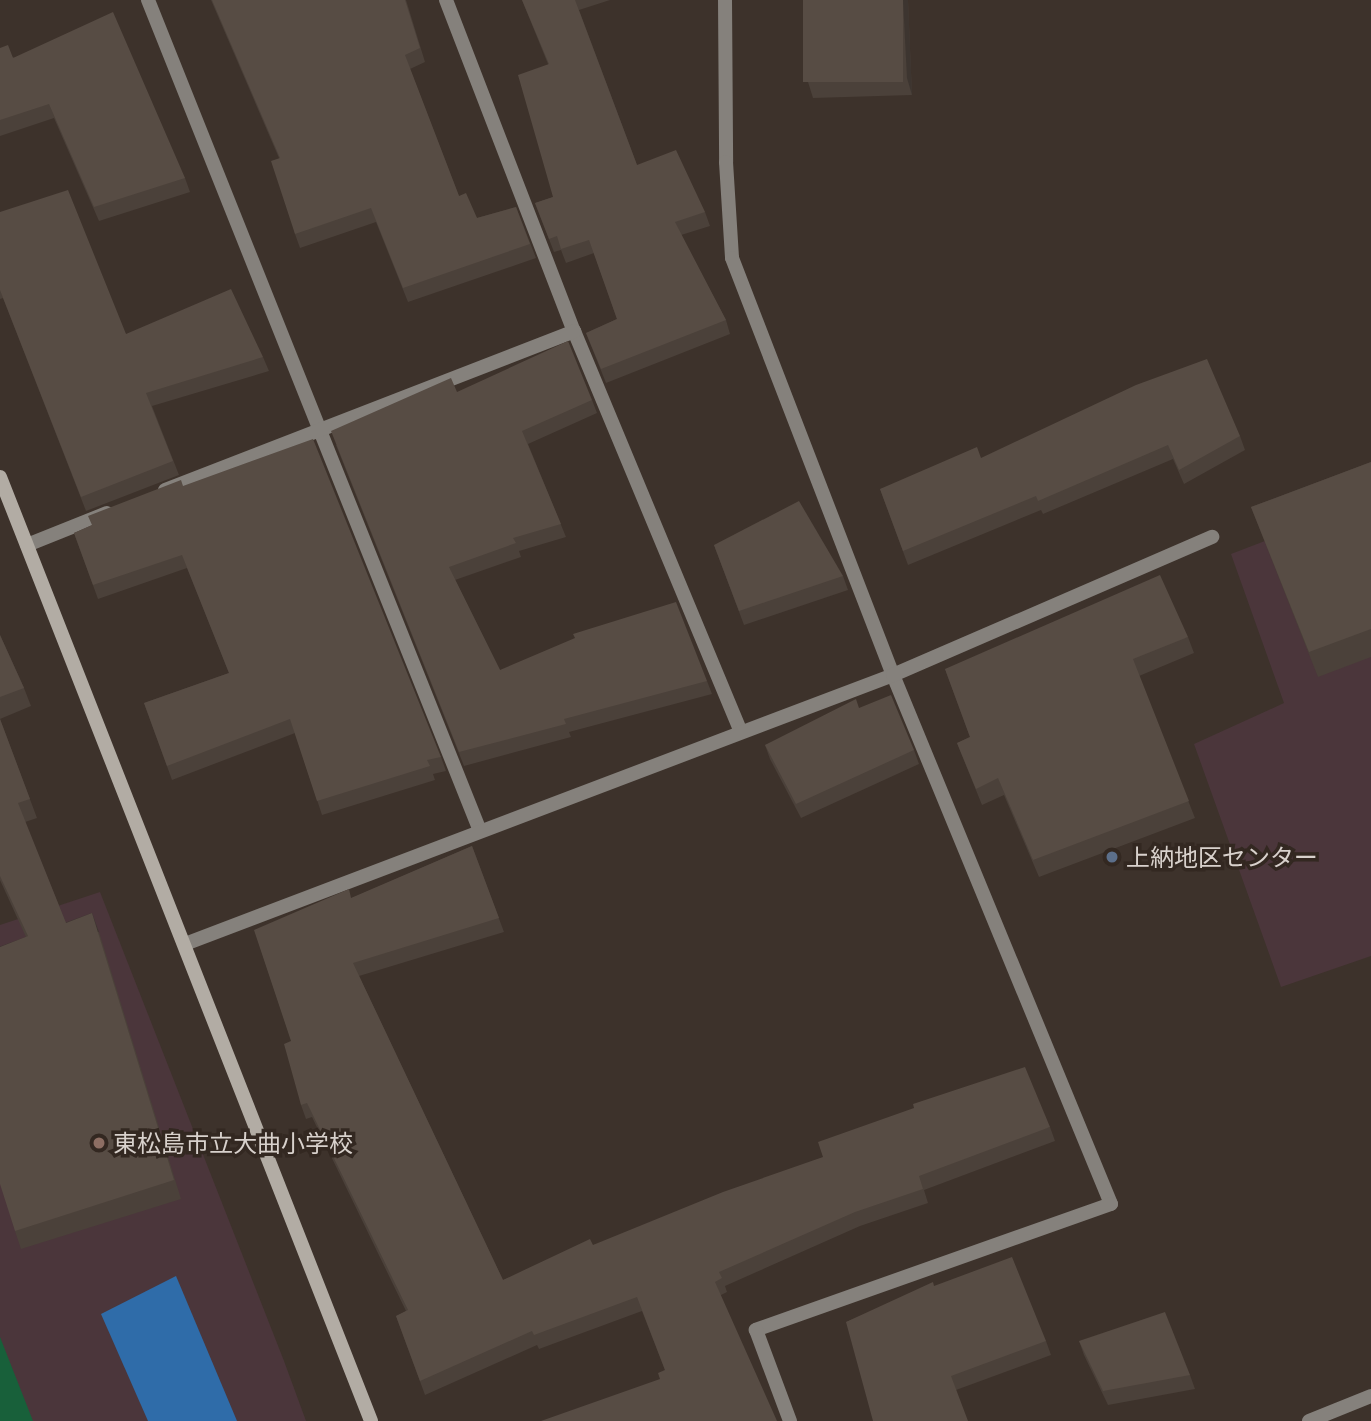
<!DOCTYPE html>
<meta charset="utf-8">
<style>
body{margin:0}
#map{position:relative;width:1371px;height:1421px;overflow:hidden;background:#3d322b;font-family:"Noto Serif","Noto Sans JP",serif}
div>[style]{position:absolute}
.education>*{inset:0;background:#4b363b}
.green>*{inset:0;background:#18603a}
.water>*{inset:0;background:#2f6ca9}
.street>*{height:14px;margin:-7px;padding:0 7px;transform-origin:7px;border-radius:7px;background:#85817c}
.secondary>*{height:14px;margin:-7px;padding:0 7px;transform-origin:7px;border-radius:7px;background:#b2aca4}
.wall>*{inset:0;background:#4b413a}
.shaded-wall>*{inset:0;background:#3d3530;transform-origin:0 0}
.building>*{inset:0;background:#574c44;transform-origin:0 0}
.dots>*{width:19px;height:19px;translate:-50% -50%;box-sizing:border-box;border:4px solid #332821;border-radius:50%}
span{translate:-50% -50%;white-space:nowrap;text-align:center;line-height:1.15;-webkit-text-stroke:7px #332821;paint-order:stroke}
.poi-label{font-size:24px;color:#d8d1cc}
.left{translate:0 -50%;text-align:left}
</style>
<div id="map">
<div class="education">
<i style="clip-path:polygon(1371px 500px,1371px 956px,1281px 987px,1194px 744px,1284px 703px,1231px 554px)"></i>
<i style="clip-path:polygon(100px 892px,284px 1361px,306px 1421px,0 1421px,0 925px)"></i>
</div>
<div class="green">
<i style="clip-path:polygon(0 1337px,33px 1421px,0 1421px)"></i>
</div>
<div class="water">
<i style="clip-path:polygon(176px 1276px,237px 1421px,148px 1421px,101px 1314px)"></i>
</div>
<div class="street">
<i style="left:148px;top:0;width:895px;rotate:68.22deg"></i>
<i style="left:446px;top:0;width:355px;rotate:68.9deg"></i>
<i style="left:574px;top:331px;width:434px;rotate:67.4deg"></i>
<i style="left:725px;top:0;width:162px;rotate:89.6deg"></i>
<i style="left:726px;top:162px;width:96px;rotate:86.4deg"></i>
<i style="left:732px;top:258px;width:447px;rotate:68.9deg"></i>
<i style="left:893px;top:675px;width:572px;rotate:67.6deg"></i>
<i style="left:1111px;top:1204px;width:377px;rotate:160.5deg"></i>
<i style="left:756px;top:1330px;width:97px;rotate:69.5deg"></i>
<i style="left:165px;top:490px;width:439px;rotate:-21.2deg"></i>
<i style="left:27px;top:545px;width:86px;rotate:-21.8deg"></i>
<i style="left:185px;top:944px;width:757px;rotate:-20.8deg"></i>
<i style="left:893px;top:675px;width:348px;rotate:-23.4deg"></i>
<i style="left:1309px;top:1421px;width:67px;rotate:-22deg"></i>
</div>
<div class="secondary">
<i style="left:0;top:477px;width:1014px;rotate:68.54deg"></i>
</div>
<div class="wall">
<i style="clip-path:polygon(211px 0,406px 0,425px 62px,410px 69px,459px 196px,477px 218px,516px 207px,536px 258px,408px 302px,376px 222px,300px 248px,295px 234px,279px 158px)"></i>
<i style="clip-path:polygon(522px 0,610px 0,579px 10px,637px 165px,705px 212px,710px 226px,681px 235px,726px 320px,730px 334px,606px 383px,586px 333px,617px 319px,594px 253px,566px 263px,561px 250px,554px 252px,535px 203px,553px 197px,548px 64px)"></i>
<i style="clip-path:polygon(803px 0,908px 0,912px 95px,813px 98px,808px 82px)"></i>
<i style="clip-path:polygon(0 48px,185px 178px,190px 192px,99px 221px,54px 118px,0 136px)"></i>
<i style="clip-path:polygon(0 212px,126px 334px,263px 357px,269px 371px,152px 406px,179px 475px,86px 511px,3px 298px,0 299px)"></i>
<i style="clip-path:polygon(457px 392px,592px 400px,597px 413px,528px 444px,566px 537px,519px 551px,521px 557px,455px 580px,500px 670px,707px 681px,712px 694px,569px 732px,571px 737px,464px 766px,336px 445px)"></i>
<i style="clip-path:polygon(1240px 436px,1245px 450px,1184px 484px,1173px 459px,1043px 514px,1041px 510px,908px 565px,880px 489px,981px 458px)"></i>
<i style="clip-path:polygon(1371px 462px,1371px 657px,1318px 677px,1251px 507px)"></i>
<i style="clip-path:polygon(183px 486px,441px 757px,446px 771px,433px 774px,435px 780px,322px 815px,295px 733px,172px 780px,144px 703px,229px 673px,187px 568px,98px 599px,74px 533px)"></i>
<i style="clip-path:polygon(714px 545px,843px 576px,848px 590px,744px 625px)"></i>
<i style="clip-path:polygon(0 635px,24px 688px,31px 706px,0 719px)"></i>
<i style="clip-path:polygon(1188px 637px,1194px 653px,1139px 676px,1195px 818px,1039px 877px,1004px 795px,982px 805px,957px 743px,970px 737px,945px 669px)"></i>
<i style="clip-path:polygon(859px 708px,914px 750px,919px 764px,801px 818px,770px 759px,765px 745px)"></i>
<i style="clip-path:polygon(0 719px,37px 818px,25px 822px,66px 923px,99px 932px,181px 1199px,21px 1249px,15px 1231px,26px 937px,0 880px)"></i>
<i style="clip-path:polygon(472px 846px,504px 932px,359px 976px,503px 1280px,593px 1245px,1050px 1127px,1055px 1141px,924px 1190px,928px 1203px,860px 1226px,725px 1286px,727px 1292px,721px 1295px,660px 1379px,665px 1370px,642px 1311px,539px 1349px,537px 1345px,425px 1395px,396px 1316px,406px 1311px,312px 1117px,306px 1119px,301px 1105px,291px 1041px,352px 898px)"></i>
<i style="clip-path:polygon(934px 1286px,1046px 1341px,1051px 1355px,956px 1390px,846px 1322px)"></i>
<i style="clip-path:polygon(1079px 1341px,1190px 1375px,1195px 1389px,1108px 1405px,1084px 1355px)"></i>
</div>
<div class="shaded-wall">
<i style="clip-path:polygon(903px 0,908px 0,912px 95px,907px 78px)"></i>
<i style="left:92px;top:913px;width:20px;height:279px;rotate:70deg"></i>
</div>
<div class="building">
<i style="clip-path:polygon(212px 0,405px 0,420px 48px,405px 55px,459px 196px,466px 193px,477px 218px,516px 207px,530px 244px,403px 288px,371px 208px,295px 234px,271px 161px,280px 158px)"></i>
<i style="clip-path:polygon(522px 0,575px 0,637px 165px,676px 150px,705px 212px,675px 222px,726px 320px,601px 369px,586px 333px,617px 319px,589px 240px,561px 249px,557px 236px,549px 239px,535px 203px,553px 197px,518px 75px,549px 64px)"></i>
<i style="left:803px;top:0;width:100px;height:82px"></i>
<i style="clip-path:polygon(113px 12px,185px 178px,94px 207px,49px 104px,0 120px,0 48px,8px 45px,13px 58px)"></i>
<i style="clip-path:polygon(68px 190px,126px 334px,231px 289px,263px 357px,146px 393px,173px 461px,81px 497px,0 290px,0 212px)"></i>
<i style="clip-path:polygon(568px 341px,592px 400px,522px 431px,561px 524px,513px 538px,516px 543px,449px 567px,500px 670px,575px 638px,573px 634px,676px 602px,707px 681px,564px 719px,566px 724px,459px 752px,331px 431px,451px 378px,457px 392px)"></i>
<i style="clip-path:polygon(1207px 359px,1240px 436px,1179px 470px,1168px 445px,1038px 501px,1036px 496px,903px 551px,880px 489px,977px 447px,981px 458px,1136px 385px)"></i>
<i style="clip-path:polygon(313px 439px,441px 757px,427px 760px,430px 766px,317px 801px,290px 719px,167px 766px,144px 703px,229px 673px,182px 555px,93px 585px,74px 533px,92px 525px,88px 516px,181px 480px,183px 486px)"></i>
<i style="clip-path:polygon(1371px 462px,1371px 629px,1309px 652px,1251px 507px)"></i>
<i style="clip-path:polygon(799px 501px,843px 576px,739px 611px,714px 545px)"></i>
<i style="clip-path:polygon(1160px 575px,1188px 637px,1133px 659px,1189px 801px,1033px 860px,998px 778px,976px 789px,957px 743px,970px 737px,945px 669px)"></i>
<i style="clip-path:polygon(0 635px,24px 688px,0 697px)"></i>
<i style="clip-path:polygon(891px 695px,914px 750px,796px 804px,765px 745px,856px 699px,859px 708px)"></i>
<i style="clip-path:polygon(0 719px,30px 799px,18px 803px,66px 923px,92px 913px,174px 1180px,15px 1231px,0 1184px,0 947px,28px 936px,0 876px)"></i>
<i style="clip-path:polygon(472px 846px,499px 918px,353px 963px,503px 1280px,590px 1239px,593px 1245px,723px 1192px,823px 1157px,818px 1142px,914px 1108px,913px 1104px,1025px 1067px,1050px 1127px,919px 1176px,923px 1189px,855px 1212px,719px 1272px,722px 1278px,715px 1282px,777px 1421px,541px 1421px,660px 1379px,658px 1373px,665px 1370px,637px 1297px,534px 1335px,532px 1331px,420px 1381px,396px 1316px,408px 1310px,307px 1103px,301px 1105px,284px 1044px,291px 1041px,254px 930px,349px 889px,351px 898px)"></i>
<i style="clip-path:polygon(1012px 1257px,1046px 1341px,951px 1376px,968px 1421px,873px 1421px,846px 1322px,933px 1282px,934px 1286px)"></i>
<i style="clip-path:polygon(1165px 1312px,1190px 1375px,1103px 1391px,1079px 1341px)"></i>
</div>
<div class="dots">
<i style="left:1112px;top:857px;background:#5c6f8a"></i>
<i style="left:99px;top:1143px;background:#8d6e63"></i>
</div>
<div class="poi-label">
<span class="left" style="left:1126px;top:857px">上納地区センター</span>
<span class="left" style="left:113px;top:1143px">東松島市立大曲小学校</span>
</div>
</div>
